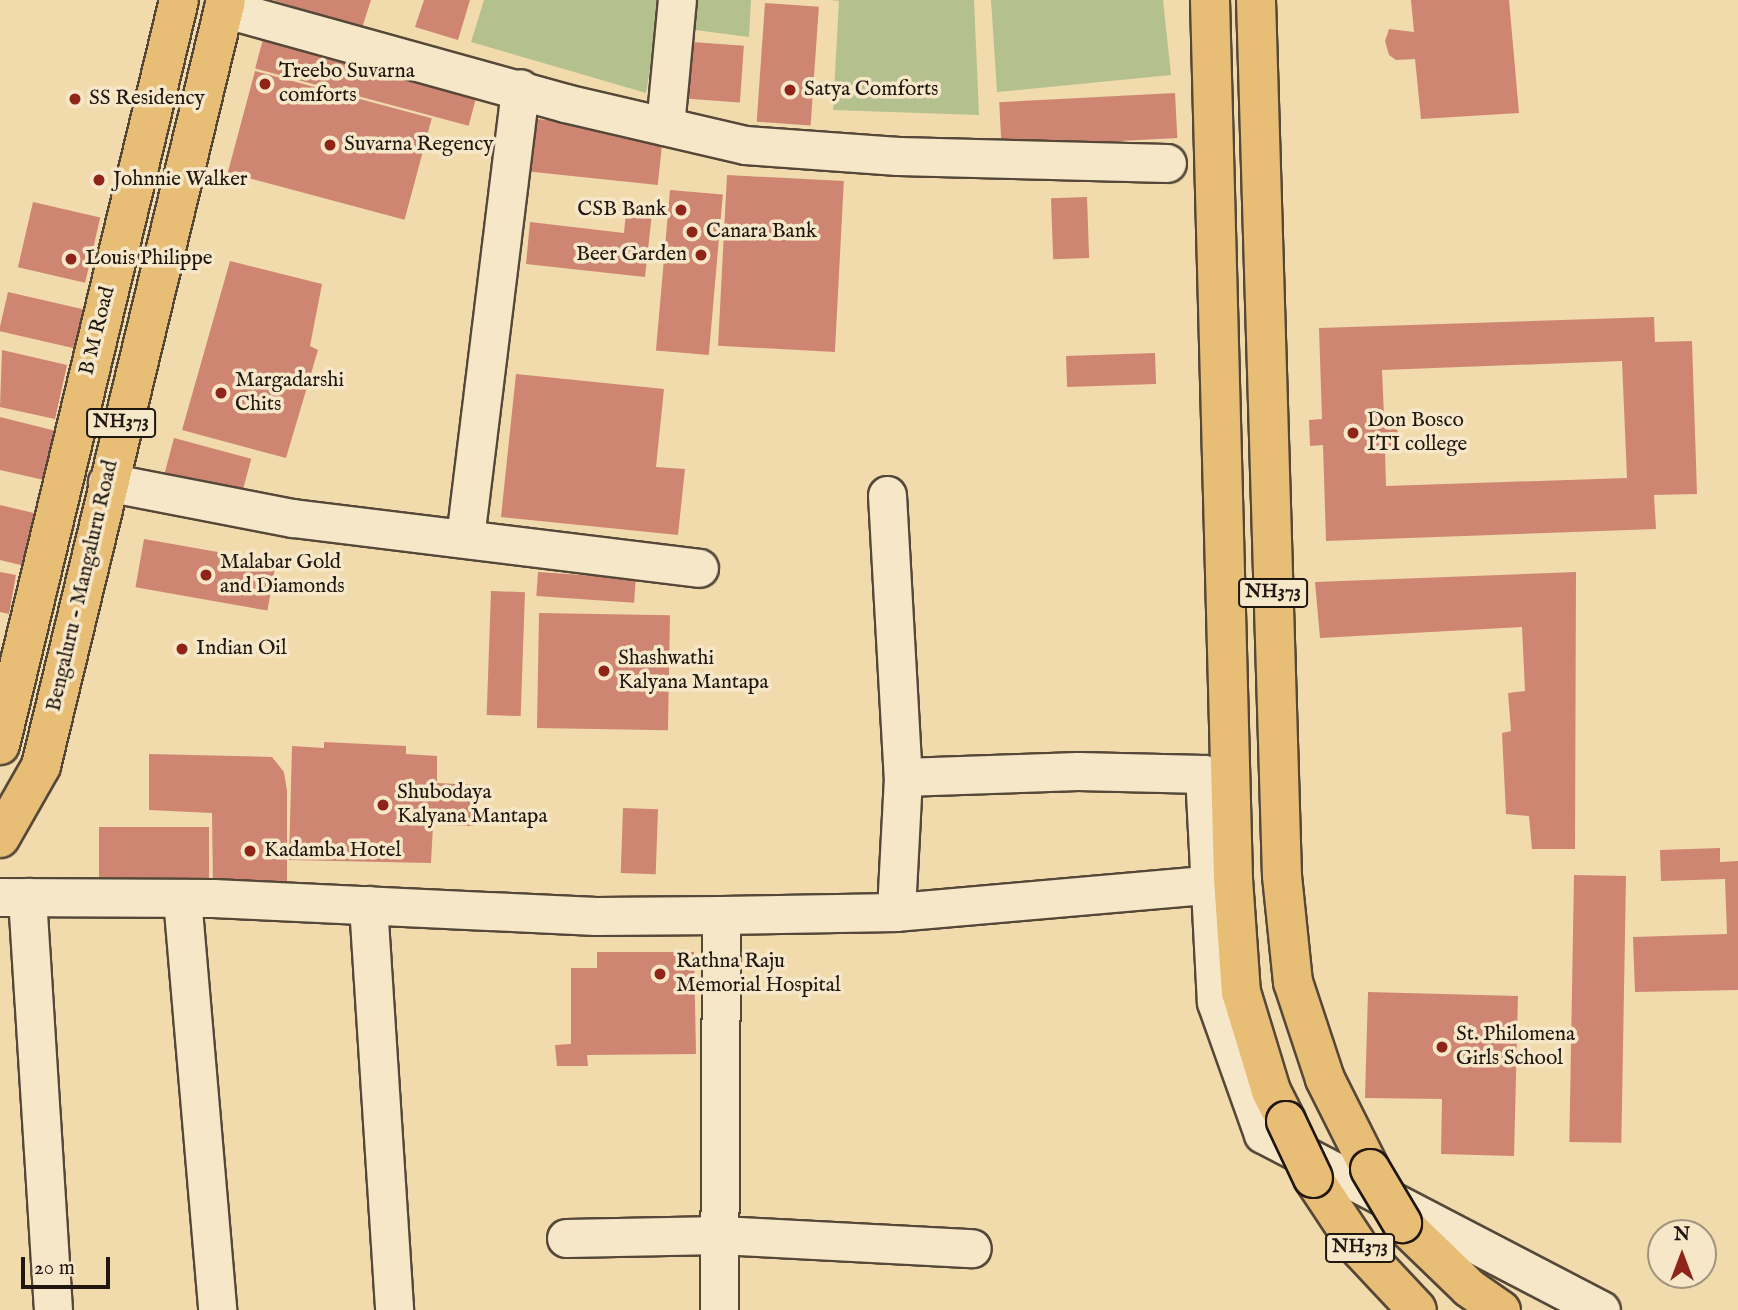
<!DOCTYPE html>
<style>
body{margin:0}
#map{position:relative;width:1738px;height:1310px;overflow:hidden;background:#f1daac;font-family:"IM FELL English",serif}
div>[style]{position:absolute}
.green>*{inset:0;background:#b4c18e}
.building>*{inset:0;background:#ce8672;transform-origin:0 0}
.roads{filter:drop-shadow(2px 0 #554838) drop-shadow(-2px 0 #554838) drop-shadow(0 2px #554838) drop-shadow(0 -2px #554838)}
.minor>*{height:37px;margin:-18.5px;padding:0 18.5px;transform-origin:18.5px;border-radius:18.5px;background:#f6e7c9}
.highway>*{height:38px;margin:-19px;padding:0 19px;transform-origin:19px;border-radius:19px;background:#e8bd76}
.bridges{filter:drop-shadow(2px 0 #211711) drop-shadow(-2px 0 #211711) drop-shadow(0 2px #211711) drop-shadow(0 -2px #211711)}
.highway-bridge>*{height:38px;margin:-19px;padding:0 19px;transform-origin:19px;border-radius:19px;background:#e8bd76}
.dots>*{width:19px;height:19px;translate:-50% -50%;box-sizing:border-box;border:4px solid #f6e7c9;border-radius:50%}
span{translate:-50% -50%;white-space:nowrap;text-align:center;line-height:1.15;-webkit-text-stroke:7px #f6e7c9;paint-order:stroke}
.shield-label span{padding:2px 5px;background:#f6e7c9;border:2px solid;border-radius:5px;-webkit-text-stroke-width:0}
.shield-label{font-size:19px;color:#211711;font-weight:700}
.poi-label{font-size:21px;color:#211711}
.left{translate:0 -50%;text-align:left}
.right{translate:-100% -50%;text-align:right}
.street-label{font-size:21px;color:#211711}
.north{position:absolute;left:1647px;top:1219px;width:70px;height:70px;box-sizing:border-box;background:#f6e7c9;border:2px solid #a1947f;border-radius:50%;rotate:0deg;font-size:19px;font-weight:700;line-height:28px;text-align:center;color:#211711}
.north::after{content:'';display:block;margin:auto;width:24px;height:32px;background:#8f2418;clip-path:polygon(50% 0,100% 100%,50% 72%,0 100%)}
.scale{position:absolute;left:21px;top:1257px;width:89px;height:32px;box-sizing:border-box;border:4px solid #211711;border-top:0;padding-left:9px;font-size:21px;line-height:24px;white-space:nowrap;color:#211711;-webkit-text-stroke:5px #f6e7c9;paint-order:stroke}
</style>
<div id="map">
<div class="green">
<i style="clip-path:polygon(484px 0,751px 0,749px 37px,657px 25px,646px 93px,471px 42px)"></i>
<i style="clip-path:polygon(830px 0,974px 0,979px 115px,833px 110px,839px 1px)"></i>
<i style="clip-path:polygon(991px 0,1163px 0,1171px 75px,997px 92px)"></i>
</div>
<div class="building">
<i style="clip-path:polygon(273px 0,371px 0,362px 28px)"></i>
<i style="clip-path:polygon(424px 0,470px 0,458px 40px,415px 27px)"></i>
<i style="clip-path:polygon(1411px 0,1509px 0,1519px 113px,1421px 119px,1415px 59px,1396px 60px,1389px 55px,1385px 41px,1389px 29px,1414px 32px)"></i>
<i style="left:765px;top:3px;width:54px;height:119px;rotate:4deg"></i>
<i style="left:266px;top:28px;width:221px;height:42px;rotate:15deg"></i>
<i style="left:692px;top:42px;width:52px;height:57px;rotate:4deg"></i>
<i style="left:255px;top:71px;width:183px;height:105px;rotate:15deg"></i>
<i style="left:1175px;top:93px;width:45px;height:176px;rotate:87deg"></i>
<i style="left:537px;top:119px;width:127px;height:53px;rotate:6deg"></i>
<i style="left:727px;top:175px;width:117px;height:171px;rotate:3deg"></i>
<i style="left:670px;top:190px;width:53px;height:161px;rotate:5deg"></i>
<i style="left:1087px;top:197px;width:61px;height:36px;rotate:88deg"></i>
<i style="clip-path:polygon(627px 201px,653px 204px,645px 277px,526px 264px,530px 222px,624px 233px)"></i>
<i style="left:33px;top:202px;width:69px;height:67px;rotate:13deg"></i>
<i style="clip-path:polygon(230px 261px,322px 284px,310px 346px,318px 350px,286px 458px,182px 430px)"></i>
<i style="left:8px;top:292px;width:77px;height:40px;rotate:13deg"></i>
<i style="clip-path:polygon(evenodd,1654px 317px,1655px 342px,1692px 341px,1697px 494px,1654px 495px,1656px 529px,1326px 541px,1323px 445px,1310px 446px,1309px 420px,1322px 419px,1319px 328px,1654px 317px,1622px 361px,1627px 478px,1386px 486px,1385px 451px,1398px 451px,1397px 415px,1384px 416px,1382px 370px,1622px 361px)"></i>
<i style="clip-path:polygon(2px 350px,67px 365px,55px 419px,0 407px)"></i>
<i style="left:1155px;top:353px;width:31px;height:89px;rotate:88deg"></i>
<i style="clip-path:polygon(516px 374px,664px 389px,656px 467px,685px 469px,678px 535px,501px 517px)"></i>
<i style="clip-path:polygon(0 417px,56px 431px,44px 480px,0 470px)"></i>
<i style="left:174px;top:438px;width:80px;height:40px;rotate:15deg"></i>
<i style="clip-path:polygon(0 505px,38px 514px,25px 566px,0 560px)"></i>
<i style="left:144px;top:539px;width:134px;height:49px;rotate:10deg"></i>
<i style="clip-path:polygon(0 572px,16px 575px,9px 614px,0 612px)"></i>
<i style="left:538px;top:572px;width:98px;height:24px;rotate:4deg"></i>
<i style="clip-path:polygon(1576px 572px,1575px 849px,1532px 849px,1529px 816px,1506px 814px,1502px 733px,1511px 731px,1508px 693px,1525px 691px,1522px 627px,1320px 638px,1315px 582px)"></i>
<i style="left:491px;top:591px;width:34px;height:124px;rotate:2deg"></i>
<i style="left:539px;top:613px;width:131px;height:115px;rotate:1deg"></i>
<i style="clip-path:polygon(324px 742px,406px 746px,406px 754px,437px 756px,437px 783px,476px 785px,474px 826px,433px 825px,431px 863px,289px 860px,292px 746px,324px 748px)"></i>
<i style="clip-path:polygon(149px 754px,272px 757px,284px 772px,287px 791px,287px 889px,213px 888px,212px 813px,149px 810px)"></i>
<i style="left:623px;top:808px;width:35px;height:65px;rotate:2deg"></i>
<i style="left:99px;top:827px;width:110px;height:57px"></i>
<i style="clip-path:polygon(1720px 848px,1720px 862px,1738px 861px,1738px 990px,1635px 992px,1633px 937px,1727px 934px,1725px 879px,1661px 881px,1660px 850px)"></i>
<i style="left:1574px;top:875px;width:52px;height:267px;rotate:1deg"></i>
<i style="clip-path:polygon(597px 952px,694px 952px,696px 1054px,587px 1055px,588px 1066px,557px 1066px,555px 1045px,571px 1044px,571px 968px,597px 968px)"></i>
<i style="clip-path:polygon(1368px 992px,1518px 996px,1514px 1156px,1441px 1154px,1442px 1099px,1365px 1098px)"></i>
</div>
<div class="roads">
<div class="minor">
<i style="left:223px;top:8px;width:355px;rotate:15.5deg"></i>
<i style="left:565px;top:103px;width:185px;rotate:13.1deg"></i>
<i style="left:745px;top:145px;width:153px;rotate:4.1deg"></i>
<i style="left:898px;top:156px;width:269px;rotate:1.5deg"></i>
<i style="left:665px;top:126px;width:127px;rotate:-84.6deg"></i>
<i style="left:107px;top:482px;width:189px;rotate:11deg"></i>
<i style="left:293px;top:518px;width:409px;rotate:7deg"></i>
<i style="left:887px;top:495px;width:282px;rotate:86.8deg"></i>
<i style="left:903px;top:777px;width:135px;rotate:93deg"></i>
<i style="left:465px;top:538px;width:453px;rotate:-83deg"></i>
<i style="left:903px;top:777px;width:175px;rotate:-2deg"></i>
<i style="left:1078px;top:771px;width:126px;rotate:1.4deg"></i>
<i style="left:1204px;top:774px;width:228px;rotate:87deg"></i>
<i style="left:1216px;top:1002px;width:140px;rotate:70.4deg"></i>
<i style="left:1263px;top:1134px;width:381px;rotate:27.5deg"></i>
<i style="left:0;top:897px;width:213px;rotate:0.3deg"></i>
<i style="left:213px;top:898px;width:383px;rotate:2.7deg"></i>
<i style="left:596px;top:916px;width:125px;rotate:-0.5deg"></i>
<i style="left:721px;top:915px;width:175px;rotate:-1deg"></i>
<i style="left:896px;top:912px;width:311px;rotate:-5deg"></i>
<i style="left:27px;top:897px;width:414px;rotate:86.4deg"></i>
<i style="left:182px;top:898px;width:413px;rotate:85.1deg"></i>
<i style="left:368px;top:905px;width:406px;rotate:86.3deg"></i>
<i style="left:566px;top:1238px;width:154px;rotate:-1.1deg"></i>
<i style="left:720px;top:1235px;width:252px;rotate:3deg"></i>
<i style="left:719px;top:1310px;width:395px;rotate:-89.7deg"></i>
</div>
<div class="highway">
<i style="left:1210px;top:0;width:879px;rotate:88.5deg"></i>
<i style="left:1233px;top:879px;width:113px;rotate:86deg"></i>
<i style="left:1241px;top:992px;width:103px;rotate:73.1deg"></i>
<i style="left:1271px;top:1091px;width:34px;rotate:63deg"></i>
<i style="left:1256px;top:0;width:876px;rotate:88.3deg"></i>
<i style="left:1282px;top:876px;width:107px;rotate:84.1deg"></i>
<i style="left:1293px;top:982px;width:102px;rotate:71.7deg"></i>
<i style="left:1325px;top:1079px;width:101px;rotate:63.4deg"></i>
<i style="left:0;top:745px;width:766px;rotate:-76.49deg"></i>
<i style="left:0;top:838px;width:83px;rotate:-60.3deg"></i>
<i style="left:41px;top:766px;width:788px;rotate:-76.42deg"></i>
<i style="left:1313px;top:1178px;width:85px;rotate:56.5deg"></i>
<i style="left:1360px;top:1249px;width:83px;rotate:46.9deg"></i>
<i style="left:1402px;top:1223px;width:93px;rotate:44.1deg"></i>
<i style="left:1469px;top:1288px;width:39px;rotate:35deg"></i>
</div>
</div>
<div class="bridges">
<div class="highway-bridge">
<i style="left:1286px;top:1121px;width:63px;rotate:64.7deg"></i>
<i style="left:1370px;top:1169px;width:63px;rotate:59.3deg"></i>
</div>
</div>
<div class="dots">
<i style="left:265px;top:84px;background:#8f2418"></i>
<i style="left:790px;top:90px;background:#8f2418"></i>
<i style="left:75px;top:99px;background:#8f2418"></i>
<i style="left:330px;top:145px;background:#8f2418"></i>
<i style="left:99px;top:180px;background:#8f2418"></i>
<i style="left:681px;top:210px;background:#8f2418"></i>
<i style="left:692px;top:232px;background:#8f2418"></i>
<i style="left:701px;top:255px;background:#8f2418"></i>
<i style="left:71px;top:259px;background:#8f2418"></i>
<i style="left:221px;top:393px;background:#8f2418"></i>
<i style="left:1353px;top:433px;background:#8f2418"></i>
<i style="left:206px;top:575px;background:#8f2418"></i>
<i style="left:182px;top:649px;background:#8f2418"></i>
<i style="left:604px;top:671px;background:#8f2418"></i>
<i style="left:383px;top:805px;background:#8f2418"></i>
<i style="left:250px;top:851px;background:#8f2418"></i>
<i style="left:660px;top:974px;background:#8f2418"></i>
<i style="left:1442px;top:1047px;background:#8f2418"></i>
</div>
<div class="shield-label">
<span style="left:121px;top:423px">NH373</span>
<span style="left:1273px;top:593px">NH373</span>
<span style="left:1360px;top:1248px">NH373</span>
</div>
<div class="poi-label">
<span class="left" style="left:279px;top:84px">Treebo Suvarna<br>comforts</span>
<span class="left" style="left:804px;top:90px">Satya Comforts</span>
<span class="left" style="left:89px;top:99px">SS Residency</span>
<span class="left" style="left:344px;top:145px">Suvarna Regency</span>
<span class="left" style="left:113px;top:180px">Johnnie Walker</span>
<span class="right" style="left:667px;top:210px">CSB Bank</span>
<span class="left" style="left:706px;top:232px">Canara Bank</span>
<span class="right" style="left:687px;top:255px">Beer Garden</span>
<span class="left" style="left:85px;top:259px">Louis Philippe</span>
<span class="left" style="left:235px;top:393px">Margadarshi<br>Chits</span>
<span class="left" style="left:1367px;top:433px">Don Bosco<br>ITI college</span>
<span class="left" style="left:220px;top:575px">Malabar Gold<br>and Diamonds</span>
<span class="left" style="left:196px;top:649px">Indian Oil</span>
<span class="left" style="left:618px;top:671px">Shashwathi<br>Kalyana Mantapa</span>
<span class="left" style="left:397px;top:805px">Shubodaya<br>Kalyana Mantapa</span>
<span class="left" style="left:264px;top:851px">Kadamba Hotel</span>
<span class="left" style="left:676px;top:974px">Rathna Raju<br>Memorial Hospital</span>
<span class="left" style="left:1456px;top:1047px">St. Philomena<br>Girls School</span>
</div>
<div class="street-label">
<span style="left:98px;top:331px;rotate:-76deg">B M Road</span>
<span style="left:83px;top:586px;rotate:-77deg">Bengaluru - Mangaluru Road</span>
</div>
<div class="north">N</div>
<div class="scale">20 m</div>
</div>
